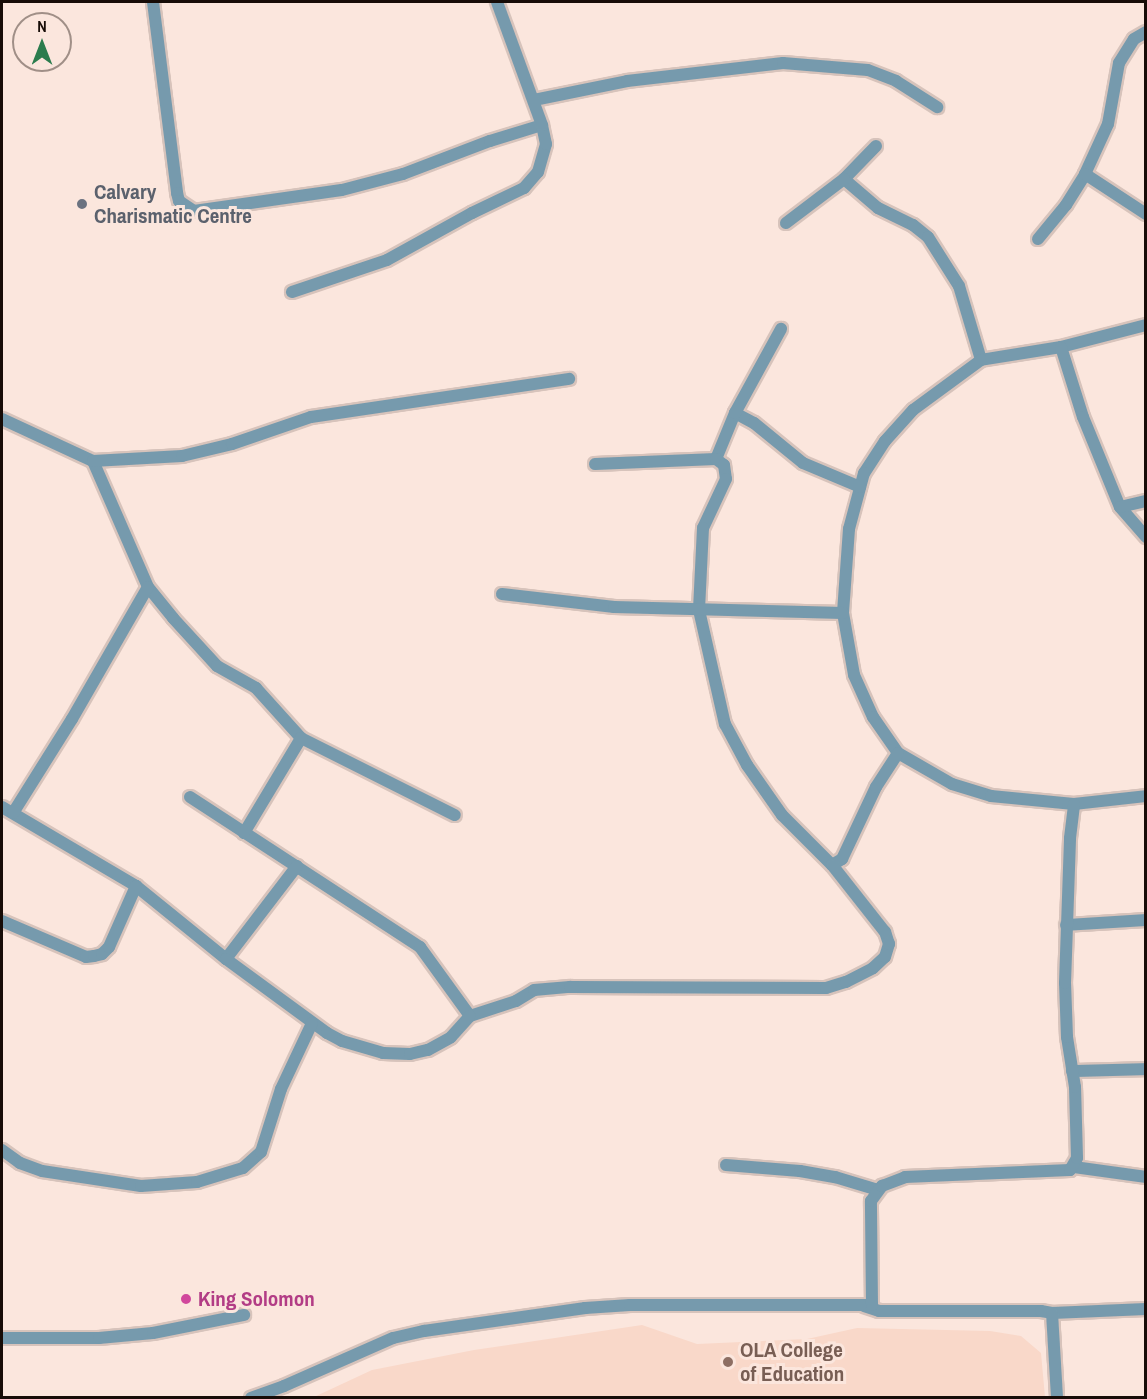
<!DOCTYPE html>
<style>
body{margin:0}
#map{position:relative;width:1147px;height:1399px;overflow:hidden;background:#fbe6dd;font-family:"Archivo Narrow",sans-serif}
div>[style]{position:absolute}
.built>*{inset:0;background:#f9d8c9}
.roads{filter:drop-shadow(2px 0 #d7c3bb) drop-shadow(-2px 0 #d7c3bb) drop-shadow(0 2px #d7c3bb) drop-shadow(0 -2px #d7c3bb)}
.minor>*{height:12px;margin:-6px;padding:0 6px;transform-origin:6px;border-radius:6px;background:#769aad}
.dots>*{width:16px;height:16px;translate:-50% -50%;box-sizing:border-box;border:3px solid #fbe6dd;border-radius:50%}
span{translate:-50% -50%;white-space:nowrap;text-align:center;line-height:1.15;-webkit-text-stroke:6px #fbe6dd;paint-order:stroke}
.worship-label{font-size:21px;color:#5b616d;font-weight:700}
.left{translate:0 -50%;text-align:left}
.hotel-label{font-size:21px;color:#b23c85;font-weight:700}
.education-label{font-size:21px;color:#785e54;font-weight:700}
.frame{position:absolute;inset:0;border:3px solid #170c07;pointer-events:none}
.north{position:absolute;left:12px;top:12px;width:60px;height:60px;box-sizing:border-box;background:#fbe6dd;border:2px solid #a08f87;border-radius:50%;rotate:0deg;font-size:16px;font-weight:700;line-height:24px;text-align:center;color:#170c07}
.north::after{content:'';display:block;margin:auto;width:21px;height:27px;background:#2b7c4d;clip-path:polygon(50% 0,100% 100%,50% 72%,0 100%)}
</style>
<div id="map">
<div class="built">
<i style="clip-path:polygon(642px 1325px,697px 1344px,807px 1339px,857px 1328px,990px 1331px,1021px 1336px,1041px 1353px,1045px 1397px,314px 1397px,372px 1370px,474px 1350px)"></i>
</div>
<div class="roads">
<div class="minor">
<i style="left:153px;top:2px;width:193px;rotate:82.8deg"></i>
<i style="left:177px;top:193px;width:8px;rotate:76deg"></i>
<i style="left:179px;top:201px;width:18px;rotate:34deg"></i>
<i style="left:194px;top:211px;width:149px;rotate:-8.1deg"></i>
<i style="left:342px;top:190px;width:63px;rotate:-14.7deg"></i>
<i style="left:403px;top:174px;width:93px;rotate:-20.8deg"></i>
<i style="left:490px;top:141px;width:54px;rotate:-17.1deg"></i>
<i style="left:534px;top:100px;width:95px;rotate:-11.5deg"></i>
<i style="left:627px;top:81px;width:157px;rotate:-6.6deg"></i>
<i style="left:783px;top:63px;width:85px;rotate:4.7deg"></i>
<i style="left:868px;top:70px;width:30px;rotate:21deg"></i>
<i style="left:896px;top:81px;width:49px;rotate:32.4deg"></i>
<i style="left:876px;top:146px;width:46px;rotate:134.1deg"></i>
<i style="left:844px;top:179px;width:45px;rotate:40.5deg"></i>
<i style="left:878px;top:208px;width:39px;rotate:26deg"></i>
<i style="left:913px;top:225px;width:19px;rotate:39deg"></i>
<i style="left:928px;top:237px;width:58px;rotate:57.7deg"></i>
<i style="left:959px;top:286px;width:77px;rotate:73.4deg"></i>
<i style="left:1085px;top:174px;width:55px;rotate:-65.3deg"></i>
<i style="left:1108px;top:124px;width:62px;rotate:-79.8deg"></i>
<i style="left:1119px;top:63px;width:28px;rotate:-58deg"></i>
<i style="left:1134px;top:39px;width:14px;rotate:-30deg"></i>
<i style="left:786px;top:223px;width:73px;rotate:-37.2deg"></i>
<i style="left:1038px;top:239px;width:44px;rotate:-50.5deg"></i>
<i style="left:1066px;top:205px;width:36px;rotate:-58deg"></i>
<i style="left:1085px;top:174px;width:73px;rotate:33.3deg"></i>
<i style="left:292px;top:292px;width:100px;rotate:-18.6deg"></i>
<i style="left:387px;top:260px;width:97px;rotate:-28.9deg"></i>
<i style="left:472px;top:213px;width:58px;rotate:-25.7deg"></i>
<i style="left:524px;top:188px;width:21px;rotate:-49deg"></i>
<i style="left:538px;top:172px;width:29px;rotate:-74deg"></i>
<i style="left:546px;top:144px;width:19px;rotate:-102deg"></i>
<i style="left:542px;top:125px;width:131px;rotate:-110.1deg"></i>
<i style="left:1146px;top:325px;width:88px;rotate:165.5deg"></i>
<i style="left:1061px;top:347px;width:81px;rotate:170.8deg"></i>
<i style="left:981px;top:360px;width:84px;rotate:143.7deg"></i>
<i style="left:913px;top:410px;width:42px;rotate:132.1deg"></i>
<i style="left:885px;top:441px;width:38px;rotate:123deg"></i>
<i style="left:864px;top:473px;width:58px;rotate:105deg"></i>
<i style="left:849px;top:529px;width:84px;rotate:94.1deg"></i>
<i style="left:843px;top:613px;width:63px;rotate:79.9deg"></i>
<i style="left:854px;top:675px;width:46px;rotate:65.7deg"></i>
<i style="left:873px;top:717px;width:44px;rotate:55.2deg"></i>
<i style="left:898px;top:753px;width:62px;rotate:29.9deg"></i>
<i style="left:952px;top:784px;width:41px;rotate:17.1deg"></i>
<i style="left:991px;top:796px;width:83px;rotate:5.5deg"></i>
<i style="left:1074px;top:804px;width:72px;rotate:-6.3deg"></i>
<i style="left:1061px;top:347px;width:73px;rotate:72.6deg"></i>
<i style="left:1083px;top:417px;width:97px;rotate:67.7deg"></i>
<i style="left:1120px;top:507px;width:40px;rotate:49deg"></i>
<i style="left:735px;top:413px;width:21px;rotate:28deg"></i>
<i style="left:754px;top:423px;width:63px;rotate:39.2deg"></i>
<i style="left:803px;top:463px;width:62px;rotate:22.8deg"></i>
<i style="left:2px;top:419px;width:100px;rotate:24.8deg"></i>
<i style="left:93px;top:461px;width:137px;rotate:66.4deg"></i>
<i style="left:148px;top:587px;width:40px;rotate:51deg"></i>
<i style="left:173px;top:618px;width:65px;rotate:47.5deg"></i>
<i style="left:217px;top:666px;width:45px;rotate:29.4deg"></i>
<i style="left:256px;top:688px;width:67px;rotate:48deg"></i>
<i style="left:301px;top:738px;width:172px;rotate:26.6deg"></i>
<i style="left:716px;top:459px;width:50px;rotate:-67.6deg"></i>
<i style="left:735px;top:413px;width:96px;rotate:-61.3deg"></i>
<i style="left:93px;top:461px;width:89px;rotate:-3.2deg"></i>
<i style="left:182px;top:456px;width:51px;rotate:-13.5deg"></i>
<i style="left:232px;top:444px;width:83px;rotate:-18.9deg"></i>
<i style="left:311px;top:417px;width:261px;rotate:-8.4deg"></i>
<i style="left:595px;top:464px;width:121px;rotate:-2.4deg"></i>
<i style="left:716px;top:459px;width:10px;rotate:37deg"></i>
<i style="left:724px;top:465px;width:14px;rotate:82deg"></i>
<i style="left:726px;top:479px;width:54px;rotate:115.1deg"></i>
<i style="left:703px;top:528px;width:82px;rotate:92.8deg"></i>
<i style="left:699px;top:610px;width:117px;rotate:77.2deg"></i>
<i style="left:725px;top:724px;width:47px;rotate:61.8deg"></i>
<i style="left:747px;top:765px;width:61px;rotate:55deg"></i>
<i style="left:782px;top:815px;width:71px;rotate:45deg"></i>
<i style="left:832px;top:865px;width:12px;rotate:-31deg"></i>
<i style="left:842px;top:859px;width:80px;rotate:-64.7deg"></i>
<i style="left:876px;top:787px;width:40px;rotate:-57.1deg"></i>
<i style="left:1120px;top:507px;width:27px;rotate:-13deg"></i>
<i style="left:502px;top:594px;width:113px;rotate:6.6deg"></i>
<i style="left:614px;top:607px;width:229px;rotate:1.5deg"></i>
<i style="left:190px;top:797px;width:275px;rotate:33.1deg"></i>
<i style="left:420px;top:947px;width:85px;rotate:54.1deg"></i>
<i style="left:470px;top:1016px;width:48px;rotate:-18.1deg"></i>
<i style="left:516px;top:1001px;width:21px;rotate:-31deg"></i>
<i style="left:534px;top:990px;width:36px;rotate:-5deg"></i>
<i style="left:570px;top:987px;width:256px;rotate:0.2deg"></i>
<i style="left:826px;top:988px;width:21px;rotate:-17deg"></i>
<i style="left:846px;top:982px;width:30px;rotate:-27deg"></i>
<i style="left:873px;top:968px;width:16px;rotate:-43deg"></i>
<i style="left:885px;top:957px;width:14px;rotate:-73deg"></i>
<i style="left:889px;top:944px;width:13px;rotate:-108deg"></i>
<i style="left:885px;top:932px;width:85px;rotate:-128.3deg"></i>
<i style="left:2px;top:807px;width:156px;rotate:30.5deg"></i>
<i style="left:136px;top:886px;width:116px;rotate:39deg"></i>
<i style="left:13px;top:813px;width:111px;rotate:-57.9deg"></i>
<i style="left:72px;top:719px;width:152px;rotate:-60.1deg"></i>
<i style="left:244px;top:833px;width:111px;rotate:-59deg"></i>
<i style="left:297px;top:866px;width:117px;rotate:127.4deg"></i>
<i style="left:226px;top:959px;width:125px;rotate:36.2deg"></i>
<i style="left:327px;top:1033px;width:17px;rotate:28deg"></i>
<i style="left:342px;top:1041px;width:43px;rotate:16.3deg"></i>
<i style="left:383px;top:1053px;width:27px;rotate:2deg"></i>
<i style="left:410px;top:1054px;width:18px;rotate:-13deg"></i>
<i style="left:428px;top:1050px;width:26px;rotate:-29deg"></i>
<i style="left:451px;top:1037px;width:28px;rotate:-48deg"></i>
<i style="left:2px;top:921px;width:91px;rotate:23.2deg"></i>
<i style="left:86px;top:957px;width:8px;rotate:-7deg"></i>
<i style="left:94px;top:956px;width:8px;rotate:-14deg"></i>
<i style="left:102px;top:954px;width:10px;rotate:-45deg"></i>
<i style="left:109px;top:947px;width:67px;rotate:-66.1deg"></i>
<i style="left:1066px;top:925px;width:80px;rotate:-3.6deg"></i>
<i style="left:1072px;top:1071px;width:74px;rotate:-1.5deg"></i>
<i style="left:2px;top:1150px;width:22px;rotate:36deg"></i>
<i style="left:20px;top:1163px;width:23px;rotate:20deg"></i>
<i style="left:42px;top:1171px;width:100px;rotate:8.6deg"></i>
<i style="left:141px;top:1186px;width:56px;rotate:-4.1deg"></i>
<i style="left:197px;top:1182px;width:48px;rotate:-16.9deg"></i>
<i style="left:243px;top:1168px;width:24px;rotate:-42deg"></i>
<i style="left:261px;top:1152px;width:66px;rotate:-72.4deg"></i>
<i style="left:281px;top:1089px;width:73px;rotate:-64.8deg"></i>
<i style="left:726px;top:1165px;width:74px;rotate:4.6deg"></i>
<i style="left:800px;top:1171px;width:36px;rotate:10deg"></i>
<i style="left:835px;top:1177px;width:45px;rotate:16.8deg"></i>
<i style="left:1074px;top:1167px;width:73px;rotate:7.9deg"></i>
<i style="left:864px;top:1306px;width:16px;rotate:18deg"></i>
<i style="left:879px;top:1311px;width:162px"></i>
<i style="left:1041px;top:1311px;width:11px;rotate:10deg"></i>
<i style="left:1052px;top:1313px;width:94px;rotate:-2.4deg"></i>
<i style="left:1052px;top:1313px;width:85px;rotate:86.6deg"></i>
<i style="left:2px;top:1338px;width:97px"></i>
<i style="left:99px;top:1338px;width:54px;rotate:-5.3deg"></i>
<i style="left:153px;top:1333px;width:93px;rotate:-11.2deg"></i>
<i style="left:251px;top:1398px;width:35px;rotate:-20deg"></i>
<i style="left:284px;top:1386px;width:119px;rotate:-23.8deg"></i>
<i style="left:393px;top:1338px;width:32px;rotate:-13deg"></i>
<i style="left:424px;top:1331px;width:163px;rotate:-8.1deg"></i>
<i style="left:585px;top:1308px;width:45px;rotate:-3.8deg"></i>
<i style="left:630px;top:1305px;width:242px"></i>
<i style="left:872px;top:1305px;width:104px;rotate:-90.6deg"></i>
<i style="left:871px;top:1201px;width:19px;rotate:-54deg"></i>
<i style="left:882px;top:1186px;width:25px;rotate:-21deg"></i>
<i style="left:905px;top:1177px;width:165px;rotate:-2.4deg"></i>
<i style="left:1070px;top:1170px;width:14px;rotate:-60deg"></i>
<i style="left:1077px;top:1158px;width:71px;rotate:-91.6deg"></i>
<i style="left:1075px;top:1087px;width:51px;rotate:-99.1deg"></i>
<i style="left:1067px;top:1037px;width:54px;rotate:-92.1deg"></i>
<i style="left:1065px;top:983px;width:145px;rotate:-88deg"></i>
<i style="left:1070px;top:838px;width:34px;rotate:-83deg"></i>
</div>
</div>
<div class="dots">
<i style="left:82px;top:204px;background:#6b7280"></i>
<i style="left:186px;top:1299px;background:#d1479c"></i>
<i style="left:728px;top:1362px;background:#8d6e63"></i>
</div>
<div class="worship-label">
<span class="left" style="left:94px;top:204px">Calvary<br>Charismatic Centre</span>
</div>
<div class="hotel-label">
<span class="left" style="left:198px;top:1299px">King Solomon</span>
</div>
<div class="education-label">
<span class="left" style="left:740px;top:1362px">OLA College<br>of Education</span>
</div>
<div class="frame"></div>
<div class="north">N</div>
</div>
